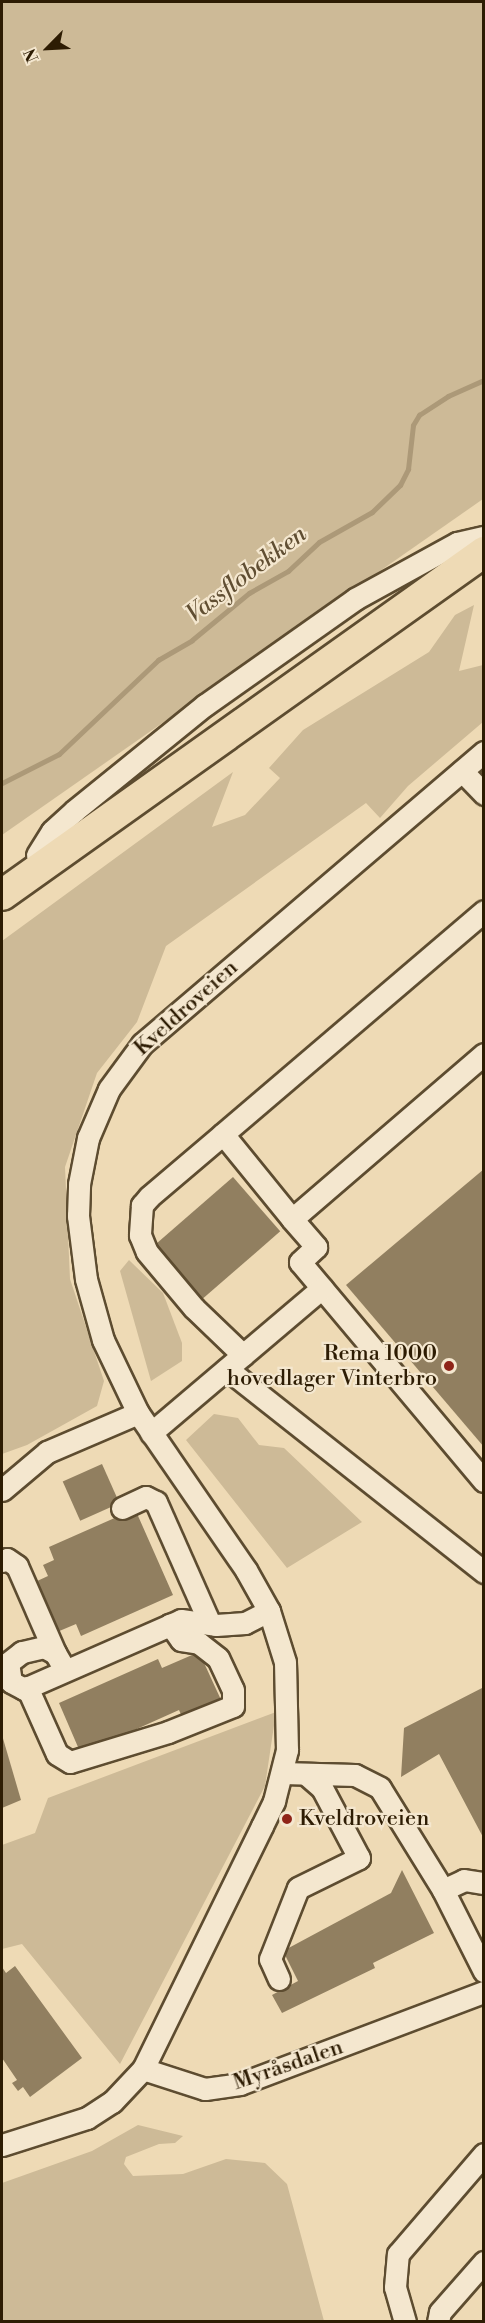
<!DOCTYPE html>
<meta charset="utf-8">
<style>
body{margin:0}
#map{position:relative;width:485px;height:2323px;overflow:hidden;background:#eedab5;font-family:"Libre Bodoni",serif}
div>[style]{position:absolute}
.green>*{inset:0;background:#cdba97}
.stream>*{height:5px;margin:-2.5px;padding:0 2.5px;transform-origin:2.5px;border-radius:2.5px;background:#ac9978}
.building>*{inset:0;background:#917f60;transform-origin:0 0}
.roads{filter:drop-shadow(2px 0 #5d4c30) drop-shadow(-2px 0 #5d4c30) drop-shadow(0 2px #5d4c30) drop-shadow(0 -2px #5d4c30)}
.minor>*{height:21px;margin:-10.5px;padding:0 10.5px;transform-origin:10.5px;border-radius:10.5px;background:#f4e7cf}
.highway>*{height:30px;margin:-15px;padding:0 15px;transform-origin:15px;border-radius:15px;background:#eedab5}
.dots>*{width:16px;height:16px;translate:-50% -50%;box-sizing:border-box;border:3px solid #f4e7cf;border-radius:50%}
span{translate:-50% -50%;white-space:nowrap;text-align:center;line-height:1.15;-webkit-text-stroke:4.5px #f4e7cf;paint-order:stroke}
.street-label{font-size:22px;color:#2d1c03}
.poi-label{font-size:22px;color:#2d1c03}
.right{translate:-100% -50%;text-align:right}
.left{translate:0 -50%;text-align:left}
.water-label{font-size:24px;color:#604e32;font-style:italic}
.frame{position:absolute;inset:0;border:3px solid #2d1c03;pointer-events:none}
.north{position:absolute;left:18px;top:18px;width:60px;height:60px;-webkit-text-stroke:4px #f4e7cf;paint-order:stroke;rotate:246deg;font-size:16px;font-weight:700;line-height:24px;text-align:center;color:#2d1c03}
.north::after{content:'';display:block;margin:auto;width:21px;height:27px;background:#2d1c03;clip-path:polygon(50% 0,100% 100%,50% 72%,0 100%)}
</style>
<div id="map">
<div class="green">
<i style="clip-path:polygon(2px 2px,483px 2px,483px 499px,2px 835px)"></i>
<i style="clip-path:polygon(474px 605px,459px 671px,483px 665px,483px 722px,408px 786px,380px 818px,366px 803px,166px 946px,137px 1022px,97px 1073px,65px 1167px,70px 1279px,104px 1381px,97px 1406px,27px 1445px,2px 1454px,2px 941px,233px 772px,212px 827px,245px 815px,280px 778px,269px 768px,303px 730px,429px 652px,455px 615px)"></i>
<i style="clip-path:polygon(129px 1260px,163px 1293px,182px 1343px,182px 1361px,151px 1381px,120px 1271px)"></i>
<i style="clip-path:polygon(214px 1414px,238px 1418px,259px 1445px,284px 1448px,362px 1522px,287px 1568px,186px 1440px)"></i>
<i style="clip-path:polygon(276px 1712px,265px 1786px,120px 2064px,22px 1944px,2px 1949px,2px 1845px,35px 1833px,48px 1798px)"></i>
<i style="clip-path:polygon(138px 2125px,183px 2136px,175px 2143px,159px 2144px,126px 2157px,124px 2164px,133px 2176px,183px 2174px,226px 2159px,265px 2163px,287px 2184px,324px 2321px,2px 2321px,2px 2183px,92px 2151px)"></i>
</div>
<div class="stream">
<i style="left:2px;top:783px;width:64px;rotate:-27deg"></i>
<i style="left:59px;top:754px;width:137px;rotate:-43.5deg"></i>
<i style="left:158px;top:660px;width:39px;rotate:-30deg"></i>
<i style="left:192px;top:640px;width:74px;rotate:-39.5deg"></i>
<i style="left:249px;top:593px;width:45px;rotate:-29.4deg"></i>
<i style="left:288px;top:571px;width:42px;rotate:-43.1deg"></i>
<i style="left:319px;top:542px;width:61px;rotate:-29.5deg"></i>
<i style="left:372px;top:512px;width:39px;rotate:-44deg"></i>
<i style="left:400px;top:485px;width:18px;rotate:-63deg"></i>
<i style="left:408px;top:469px;width:44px;rotate:-83.5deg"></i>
<i style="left:413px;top:425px;width:12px;rotate:-59deg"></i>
<i style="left:419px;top:415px;width:35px;rotate:-33deg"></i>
<i style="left:448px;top:396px;width:39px;rotate:-24deg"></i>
</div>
<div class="building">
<i style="clip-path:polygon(484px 1169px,484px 1447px,346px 1285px)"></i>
<i style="left:233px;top:1177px;width:72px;height:104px;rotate:49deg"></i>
<i style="left:102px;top:1464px;width:43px;height:43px;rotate:66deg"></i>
<i style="clip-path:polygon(135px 1509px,173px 1595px,81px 1636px,76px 1624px,57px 1632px,35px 1582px,48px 1576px,43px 1565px,54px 1560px,49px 1547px)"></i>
<i style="clip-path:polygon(199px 1652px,222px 1702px,183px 1719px,179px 1710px,81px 1754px,59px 1703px,158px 1659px,162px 1668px)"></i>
<i style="clip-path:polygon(484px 1687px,484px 1839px,439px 1754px,401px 1777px,404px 1728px)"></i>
<i style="clip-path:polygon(2px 1735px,21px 1800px,2px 1808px)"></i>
<i style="clip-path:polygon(402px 1870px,434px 1933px,373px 1963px,375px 1968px,282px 2013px,272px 1995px,298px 1981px,283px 1951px,391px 1893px)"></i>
<i style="clip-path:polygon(15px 1966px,82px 2058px,30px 2097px,23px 2087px,18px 2091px,12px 2083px,17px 2080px,2px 2058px,2px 1967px,6px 1973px)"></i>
</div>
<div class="roads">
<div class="minor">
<i style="left:462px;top:771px;width:32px;rotate:46deg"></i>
<i style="left:37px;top:855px;width:28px;rotate:-58deg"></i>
<i style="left:52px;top:831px;width:30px;rotate:-42deg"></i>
<i style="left:74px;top:811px;width:169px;rotate:-39deg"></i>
<i style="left:205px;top:705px;width:184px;rotate:-35.2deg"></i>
<i style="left:355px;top:599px;width:116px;rotate:-28.8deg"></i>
<i style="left:457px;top:543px;width:28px;rotate:-13deg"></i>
<i style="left:484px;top:1054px;width:253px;rotate:139.3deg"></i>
<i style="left:292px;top:1219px;width:37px;rotate:49deg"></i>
<i style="left:316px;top:1247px;width:22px;rotate:137deg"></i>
<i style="left:300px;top:1262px;width:286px;rotate:50deg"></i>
<i style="left:223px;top:1134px;width:97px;rotate:139.6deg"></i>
<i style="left:149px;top:1197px;width:11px;rotate:131deg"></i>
<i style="left:142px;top:1205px;width:30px;rotate:94deg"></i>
<i style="left:140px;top:1235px;width:18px;rotate:68deg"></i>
<i style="left:147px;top:1252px;width:73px;rotate:50deg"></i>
<i style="left:194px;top:1308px;width:68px;rotate:43.8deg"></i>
<i style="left:292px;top:1219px;width:109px;rotate:-129.1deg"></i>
<i style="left:223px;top:1134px;width:343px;rotate:-40.5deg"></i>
<i style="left:227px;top:1369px;width:328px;rotate:38.3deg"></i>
<i style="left:151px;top:1433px;width:224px;rotate:-40.3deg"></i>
<i style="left:2px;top:1490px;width:59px;rotate:-40.2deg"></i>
<i style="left:47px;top:1452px;width:99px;rotate:-23.2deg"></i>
<i style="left:122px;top:1508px;width:26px;rotate:-25deg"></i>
<i style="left:146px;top:1497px;width:11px;rotate:27deg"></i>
<i style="left:156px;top:1502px;width:133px;rotate:66.1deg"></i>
<i style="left:2px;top:1561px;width:5px;rotate:-22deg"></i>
<i style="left:7px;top:1559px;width:12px;rotate:35deg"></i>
<i style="left:17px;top:1566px;width:95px;rotate:66.4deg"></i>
<i style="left:65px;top:1670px;width:20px;rotate:-120deg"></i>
<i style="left:55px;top:1653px;width:13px;rotate:-151deg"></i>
<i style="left:44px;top:1647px;width:23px;rotate:167deg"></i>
<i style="left:22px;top:1652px;width:18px;rotate:142deg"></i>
<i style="left:8px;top:1663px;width:19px;rotate:81deg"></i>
<i style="left:11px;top:1682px;width:15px;rotate:28deg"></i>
<i style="left:24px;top:1689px;width:171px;rotate:-23.7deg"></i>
<i style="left:181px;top:1620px;width:35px;rotate:8deg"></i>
<i style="left:216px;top:1625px;width:29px;rotate:-4deg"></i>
<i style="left:245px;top:1623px;width:27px;rotate:-27deg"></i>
<i style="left:27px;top:1687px;width:73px;rotate:65.9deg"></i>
<i style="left:57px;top:1754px;width:15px;rotate:32deg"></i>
<i style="left:70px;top:1762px;width:102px;rotate:-17deg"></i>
<i style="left:168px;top:1732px;width:70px;rotate:-21.8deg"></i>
<i style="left:233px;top:1706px;width:16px;rotate:-90deg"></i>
<i style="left:233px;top:1690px;width:35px;rotate:-115deg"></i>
<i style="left:218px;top:1658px;width:24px;rotate:-142deg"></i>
<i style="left:199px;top:1643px;width:18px;rotate:-171deg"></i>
<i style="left:181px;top:1640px;width:19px;rotate:-125deg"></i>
<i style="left:283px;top:1773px;width:72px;rotate:1.6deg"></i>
<i style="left:355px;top:1775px;width:28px;rotate:27deg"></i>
<i style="left:380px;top:1788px;width:120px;rotate:58.3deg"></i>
<i style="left:443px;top:1890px;width:91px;rotate:63.2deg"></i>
<i style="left:443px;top:1890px;width:23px;rotate:-25deg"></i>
<i style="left:464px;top:1880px;width:20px;rotate:9deg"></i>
<i style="left:279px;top:1979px;width:22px;rotate:-114deg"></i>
<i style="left:270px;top:1959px;width:76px;rotate:-68.5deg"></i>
<i style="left:298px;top:1888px;width:68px;rotate:-26.2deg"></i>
<i style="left:359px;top:1858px;width:79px;rotate:-117.9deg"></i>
<i style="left:322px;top:1788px;width:21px;rotate:-139deg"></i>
<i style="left:143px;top:2069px;width:65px;rotate:17.9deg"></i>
<i style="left:205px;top:2089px;width:35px;rotate:-8deg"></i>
<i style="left:240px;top:2084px;width:261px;rotate:-20.7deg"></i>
<i style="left:2px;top:2145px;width:89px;rotate:-17.6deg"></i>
<i style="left:87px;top:2118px;width:30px;rotate:-33deg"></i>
<i style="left:112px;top:2102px;width:45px;rotate:-46.8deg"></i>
<i style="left:143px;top:2069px;width:271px;rotate:-63.9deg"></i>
<i style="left:262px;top:1826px;width:28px;rotate:-64deg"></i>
<i style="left:274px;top:1801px;width:53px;rotate:-75.7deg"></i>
<i style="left:287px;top:1750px;width:88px;rotate:-91.3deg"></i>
<i style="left:285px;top:1662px;width:53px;rotate:-107.4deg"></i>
<i style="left:269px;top:1611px;width:47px;rotate:-119.3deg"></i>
<i style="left:246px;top:1570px;width:191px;rotate:-124.5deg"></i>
<i style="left:138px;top:1413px;width:81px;rotate:-115.6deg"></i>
<i style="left:103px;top:1340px;width:63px;rotate:-105.6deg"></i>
<i style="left:86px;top:1279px;width:64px;rotate:-97.2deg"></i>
<i style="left:78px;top:1216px;width:32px;rotate:-88deg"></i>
<i style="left:79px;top:1184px;width:47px;rotate:-78.9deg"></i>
<i style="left:88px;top:1138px;width:53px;rotate:-66.8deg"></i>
<i style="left:109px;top:1089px;width:56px;rotate:-53.7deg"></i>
<i style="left:142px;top:1044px;width:450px;rotate:-40.5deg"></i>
<i style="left:405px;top:2322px;width:36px;rotate:-106deg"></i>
<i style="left:395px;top:2287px;width:33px;rotate:-85deg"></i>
<i style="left:398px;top:2254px;width:132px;rotate:-49.3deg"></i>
<i style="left:438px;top:2322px;width:10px;rotate:-79deg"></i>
<i style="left:440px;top:2312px;width:67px;rotate:-48.7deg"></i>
</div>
<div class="highway">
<i style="left:2px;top:895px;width:592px;rotate:-35.44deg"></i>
</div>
</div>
<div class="dots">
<i style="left:449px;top:1366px;background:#8f2418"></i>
<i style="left:287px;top:1819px;background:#8f2418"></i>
</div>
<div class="street-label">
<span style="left:186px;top:1008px;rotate:-42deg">Kveldroveien</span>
<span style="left:288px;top:2065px;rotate:-19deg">Myråsdalen</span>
</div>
<div class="poi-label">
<span class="right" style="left:437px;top:1366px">Rema 1000<br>hovedlager Vinterbro</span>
<span class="left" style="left:299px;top:1819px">Kveldroveien</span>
</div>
<div class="water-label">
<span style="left:247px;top:575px;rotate:-37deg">Vassflobekken</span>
</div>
<div class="frame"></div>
<div class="north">N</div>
</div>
